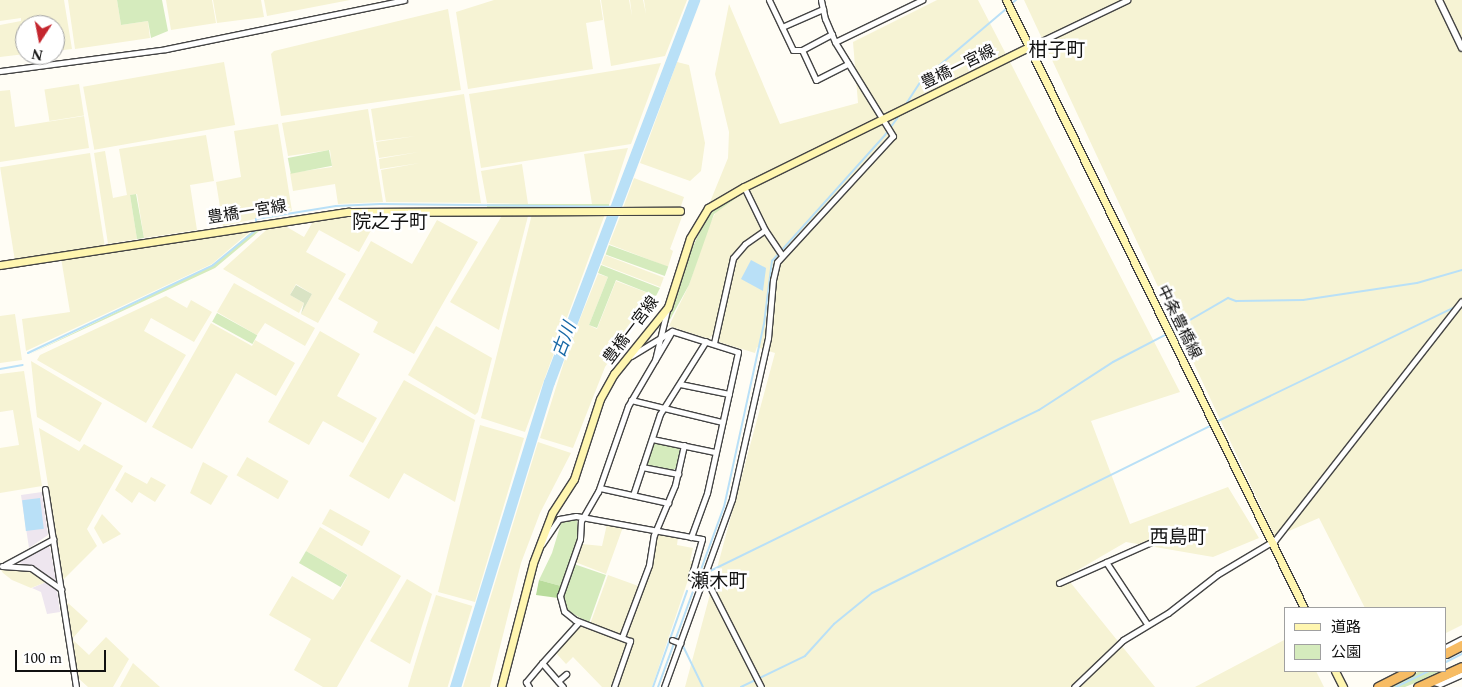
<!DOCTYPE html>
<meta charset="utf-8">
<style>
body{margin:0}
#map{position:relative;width:1462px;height:687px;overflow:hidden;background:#fffdf5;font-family:Spectral,"Noto Sans JP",serif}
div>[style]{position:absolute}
.industrial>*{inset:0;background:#eee6ef}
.farmland>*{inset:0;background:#f6f3d4;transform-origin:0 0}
.green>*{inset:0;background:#d5ebbd;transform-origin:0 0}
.forest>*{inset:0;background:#b9dc9c}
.cemetery>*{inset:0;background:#d9e3c4}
.water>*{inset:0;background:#b9e0f7;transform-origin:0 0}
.stream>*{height:2px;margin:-1px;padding:0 1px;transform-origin:1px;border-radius:1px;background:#b9e0f7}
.river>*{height:11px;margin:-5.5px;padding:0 5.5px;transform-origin:5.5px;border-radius:5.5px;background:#b9e0f7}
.roads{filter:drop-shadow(1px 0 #444) drop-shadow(-1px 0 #444) drop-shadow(0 1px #444) drop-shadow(0 -1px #444)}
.minor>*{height:5px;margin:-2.5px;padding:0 2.5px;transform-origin:2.5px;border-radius:2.5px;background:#fff}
.tertiary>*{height:6px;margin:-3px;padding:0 3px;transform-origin:3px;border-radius:3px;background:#fff}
.secondary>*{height:7px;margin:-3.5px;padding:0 3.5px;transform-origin:3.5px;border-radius:3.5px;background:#fff6b0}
.trunk>*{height:9px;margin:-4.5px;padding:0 4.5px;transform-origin:4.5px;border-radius:4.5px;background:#f7bc64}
span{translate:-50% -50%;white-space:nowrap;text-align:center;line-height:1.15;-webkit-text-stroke:5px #fff;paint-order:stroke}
.street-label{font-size:16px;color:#111}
.water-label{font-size:18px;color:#1768a6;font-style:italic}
.quarter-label{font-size:19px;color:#111}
.legend{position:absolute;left:1284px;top:607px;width:162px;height:65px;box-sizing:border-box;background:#fff;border:1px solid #a0a0a0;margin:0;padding:6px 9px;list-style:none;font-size:15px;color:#111}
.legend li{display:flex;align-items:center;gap:10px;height:25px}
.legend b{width:25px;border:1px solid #a0a0a0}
.north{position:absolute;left:15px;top:15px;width:50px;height:50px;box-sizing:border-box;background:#fff;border:1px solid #a0a0a0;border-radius:50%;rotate:191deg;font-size:14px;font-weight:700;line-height:20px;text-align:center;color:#111}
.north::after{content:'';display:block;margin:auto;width:18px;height:22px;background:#c4262e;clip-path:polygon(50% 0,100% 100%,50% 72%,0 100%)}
.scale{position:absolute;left:15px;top:650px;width:91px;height:22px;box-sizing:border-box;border:2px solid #111;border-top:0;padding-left:6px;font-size:15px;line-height:18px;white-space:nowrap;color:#111;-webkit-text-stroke:4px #fff;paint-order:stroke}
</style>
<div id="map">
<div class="industrial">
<i style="clip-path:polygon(42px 492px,48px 535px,29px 548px,21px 495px)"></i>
<i style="clip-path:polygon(48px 546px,50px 548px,57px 585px,38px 569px,16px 562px)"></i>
<i style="clip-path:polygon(46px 582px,57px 590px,60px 612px,47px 614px,41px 592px,32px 588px)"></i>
</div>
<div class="farmland">
<i style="clip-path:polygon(0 0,64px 0,72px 49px,55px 51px,55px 25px,25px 25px,25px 54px,0 57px,0 25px,21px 21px,21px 18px,0 21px)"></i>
<i style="clip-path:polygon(68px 0,117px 0,121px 25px,148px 21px,150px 38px,75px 49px)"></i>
<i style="clip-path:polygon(166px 0,212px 0,216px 23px,171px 30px)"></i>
<i style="clip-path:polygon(213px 0,261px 0,264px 17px,217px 23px)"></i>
<i style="clip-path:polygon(264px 0,350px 0,267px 16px)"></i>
<i style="clip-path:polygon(494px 0,600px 0,603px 20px,586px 23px,593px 69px,468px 89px,456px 12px)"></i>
<i style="clip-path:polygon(601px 0,629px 0,632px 16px,630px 0,643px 0,646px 14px,644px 0,687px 0,665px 56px,611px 66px)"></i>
<i style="clip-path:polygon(937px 0,978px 0,1180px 392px,1091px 421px,1130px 524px,1228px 487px,1259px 538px,1213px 557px,1126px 542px,1066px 577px,1155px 687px,685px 687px,775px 353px,757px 347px,755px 353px,719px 342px,719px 335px,714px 333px,709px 339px,669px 326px,689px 285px,708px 227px,725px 195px,710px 202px,728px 158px,729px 132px,715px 74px,729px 4px,780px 124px,858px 103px,853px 42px)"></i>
<i style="clip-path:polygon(1024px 0,1462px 0,1462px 625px,1446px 633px,1446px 608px,1365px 608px,1319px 518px,1275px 537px)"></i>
<i style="clip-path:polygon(448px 9px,461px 90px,281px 116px,271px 54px,274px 51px)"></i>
<i style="left:224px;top:62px;width:64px;height:143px;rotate:80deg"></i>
<i style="clip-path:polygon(677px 62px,689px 65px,705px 143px,701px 171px,690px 181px,640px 163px)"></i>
<i style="clip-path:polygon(661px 63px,631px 144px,481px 168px,469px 94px)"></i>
<i style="left:79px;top:84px;width:32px;height:35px;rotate:81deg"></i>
<i style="clip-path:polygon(10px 90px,15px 127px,84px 116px,89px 148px,0 162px,0 91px)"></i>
<i style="clip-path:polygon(464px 94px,481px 203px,386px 202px,383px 184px,423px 178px,383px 184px,381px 170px,420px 163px,380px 169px,379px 159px,419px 152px,379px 158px,376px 142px,416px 136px,376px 141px,375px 134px,415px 128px,375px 134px,371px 109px)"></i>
<i style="clip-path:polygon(368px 109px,383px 202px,338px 204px,335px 184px,293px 191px,290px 173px,332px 167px,330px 150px,288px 156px,282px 123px)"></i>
<i style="clip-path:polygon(278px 124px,292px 211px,223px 226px,216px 182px,241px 177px,234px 131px)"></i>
<i style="clip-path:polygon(206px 135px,214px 181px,190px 185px,197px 230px,144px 238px,137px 194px,130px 195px,137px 239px,108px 244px,94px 153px,105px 151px,113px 198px,127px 195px,119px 149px)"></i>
<i style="clip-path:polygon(628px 148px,609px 205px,592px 204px,584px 154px)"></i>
<i style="left:90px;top:153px;width:94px;height:91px;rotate:81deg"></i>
<i style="clip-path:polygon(522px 164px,528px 204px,487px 203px,481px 171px)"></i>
<i style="clip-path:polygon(634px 178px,684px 197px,680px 209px,623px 208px)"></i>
<i style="clip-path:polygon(367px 214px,379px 216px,359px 252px,319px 230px,306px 252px,346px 274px,318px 323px,301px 314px,312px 294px,296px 284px,290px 295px,304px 303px,299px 313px,223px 269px,273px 224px,280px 223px,304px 237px,315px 218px)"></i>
<i style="clip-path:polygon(503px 214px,528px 216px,499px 330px,450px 302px)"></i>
<i style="clip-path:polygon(532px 214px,605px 214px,525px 432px,481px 418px)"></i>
<i style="clip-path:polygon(621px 214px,683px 214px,670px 249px,673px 251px,668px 267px,609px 244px)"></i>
<i style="clip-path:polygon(437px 220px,478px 242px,414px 354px,373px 332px,378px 322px,338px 299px,371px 241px,412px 264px)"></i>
<i style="clip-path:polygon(253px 229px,212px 264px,26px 351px,22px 319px,70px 312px,61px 258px)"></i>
<i style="left:605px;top:255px;width:63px;height:10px;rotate:21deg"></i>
<i style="clip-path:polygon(598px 274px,608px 277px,589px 325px,597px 329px,616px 281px,656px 296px,605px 367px,573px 448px,540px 438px,569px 346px)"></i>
<i style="clip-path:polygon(234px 283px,315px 328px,305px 346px,265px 323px,257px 335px,217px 312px)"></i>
<i style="clip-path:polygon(166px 296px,187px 308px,191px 300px,212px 312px,194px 342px,151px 318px,144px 331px,186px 355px,146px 423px,37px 360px,40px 355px)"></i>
<i style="clip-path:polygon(15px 314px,22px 360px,0 363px,0 316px)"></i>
<i style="clip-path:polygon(211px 323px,252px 346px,255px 340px,295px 363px,276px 396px,236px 373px,192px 449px,152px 427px)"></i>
<i style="clip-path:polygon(436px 326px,492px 358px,478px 412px,475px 415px,408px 375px)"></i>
<i style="clip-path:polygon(320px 331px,360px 354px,337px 396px,377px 418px,363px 443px,323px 421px,309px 445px,268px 422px)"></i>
<i style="clip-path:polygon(31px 361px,102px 403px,80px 442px,37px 417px)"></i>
<i style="clip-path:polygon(24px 371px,42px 486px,0 493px,0 448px,19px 445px,13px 410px,0 412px,0 374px)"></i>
<i style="clip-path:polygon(404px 380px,475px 420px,455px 502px,404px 473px,389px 499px,349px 476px)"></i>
<i style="clip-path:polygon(480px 425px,524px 438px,475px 602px,438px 592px)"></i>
<i style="clip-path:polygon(39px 428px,79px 451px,84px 444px,123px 466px,87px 529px,97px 546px,63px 580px)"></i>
<i style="clip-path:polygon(538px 442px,571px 453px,540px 513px,521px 563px,490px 687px,463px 687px)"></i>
<i style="left:247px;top:457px;width:48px;height:21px;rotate:30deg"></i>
<i style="clip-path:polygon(203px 462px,228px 476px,211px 505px,190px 493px)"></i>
<i style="clip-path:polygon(125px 472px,147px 484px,151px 477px,166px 485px,155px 502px,139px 492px,132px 503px,115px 490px)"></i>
<i style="left:330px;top:509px;width:46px;height:17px;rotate:29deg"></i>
<i style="clip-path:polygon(102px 514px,121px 534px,103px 544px,94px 528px)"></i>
<i style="clip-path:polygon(607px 524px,623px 527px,606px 574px,575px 562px,582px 544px,602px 546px)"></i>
<i style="clip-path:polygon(320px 527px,401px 576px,337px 687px,323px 687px,294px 670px,311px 639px,269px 615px,292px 576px,333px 600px,341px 588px,348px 575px,306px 551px)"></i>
<i style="clip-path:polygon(658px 533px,678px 537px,677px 545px,693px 548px,690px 561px,694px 562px,652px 687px,618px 687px,632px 640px,626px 634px,651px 566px)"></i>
<i style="clip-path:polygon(4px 568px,30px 570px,46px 582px,31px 588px,12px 580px,3px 573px,1px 570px)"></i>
<i style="left:608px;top:575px;width:33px;height:52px;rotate:20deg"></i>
<i style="clip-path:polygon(407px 579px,432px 594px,410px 664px,370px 641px)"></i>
<i style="left:436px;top:595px;width:38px;height:96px;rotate:17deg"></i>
<i style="clip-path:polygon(68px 603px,88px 621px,72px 639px,67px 604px)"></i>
<i style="clip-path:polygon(581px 625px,627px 643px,611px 687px,602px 687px,573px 657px,566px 664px,556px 653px)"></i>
<i style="clip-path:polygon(106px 637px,129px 659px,113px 687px,88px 687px,78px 678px,72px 639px,89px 655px)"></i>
<i style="clip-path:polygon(1286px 639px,1286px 671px,1316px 671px,1324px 687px,1195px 687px)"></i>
<i style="clip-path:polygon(133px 663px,160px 687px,120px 687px)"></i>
</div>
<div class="green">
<i style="clip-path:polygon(117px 0,162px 0,168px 31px,151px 38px,148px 21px,121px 25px)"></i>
<i style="left:329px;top:150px;width:16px;height:42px;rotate:79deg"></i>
<i style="clip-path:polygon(743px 193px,714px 214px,689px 285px,667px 325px,689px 255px,709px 212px)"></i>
<i style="clip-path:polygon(136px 194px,144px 238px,137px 239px,130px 195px)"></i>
<i style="left:487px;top:204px;width:122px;height:4px"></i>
<i style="clip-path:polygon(264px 227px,215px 268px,28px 355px,213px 265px,256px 228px)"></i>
<i style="left:609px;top:245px;width:63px;height:10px;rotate:20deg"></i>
<i style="clip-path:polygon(601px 265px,660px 288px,656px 296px,616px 280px,597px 328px,589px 325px,608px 277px,598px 273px)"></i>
<i style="left:217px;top:313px;width:46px;height:10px;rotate:29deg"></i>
<i style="clip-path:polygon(657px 442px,678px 446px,680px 450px,676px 468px,672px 471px,649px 466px,646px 462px,653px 444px)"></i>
<i style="clip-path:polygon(577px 519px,579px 537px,561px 586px,539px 580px,552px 553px,562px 520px)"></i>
<i style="left:306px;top:551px;width:48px;height:14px;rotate:30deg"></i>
<i style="clip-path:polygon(574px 564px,606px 575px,589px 623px,565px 609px,562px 597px)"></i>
<i style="clip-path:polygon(1420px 671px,1445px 671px,1405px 687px,1386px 687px)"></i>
</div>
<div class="forest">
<i style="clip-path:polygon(539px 580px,561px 586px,558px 598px,536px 595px)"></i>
</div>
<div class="cemetery">
<i style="clip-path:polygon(296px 285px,312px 294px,301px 314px,304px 303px,290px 295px)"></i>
</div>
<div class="water">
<i style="clip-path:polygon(751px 260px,766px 268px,763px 291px,741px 279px)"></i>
<i style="left:40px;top:498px;width:31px;height:18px;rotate:83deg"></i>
</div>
<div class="stream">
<i style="left:1010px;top:5px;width:8px;rotate:-40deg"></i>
<i style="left:906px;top:104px;width:27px;rotate:-57deg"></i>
<i style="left:921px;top:81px;width:113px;rotate:-40.3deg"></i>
<i style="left:1171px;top:331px;width:66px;rotate:-30.1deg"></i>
<i style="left:1228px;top:298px;width:9px;rotate:21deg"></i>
<i style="left:1236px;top:301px;width:67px;rotate:-0.9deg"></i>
<i style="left:1303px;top:300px;width:115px;rotate:-8.5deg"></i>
<i style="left:1417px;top:283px;width:47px;rotate:-16.1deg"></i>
<i style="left:28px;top:353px;width:205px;rotate:-25.4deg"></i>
<i style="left:213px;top:265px;width:55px;rotate:-39.1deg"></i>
<i style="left:256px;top:230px;width:11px;rotate:-90deg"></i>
<i style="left:256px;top:219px;width:81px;rotate:-9.2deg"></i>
<i style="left:336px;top:206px;width:44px;rotate:-2.6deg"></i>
<i style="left:380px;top:204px;width:235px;rotate:0.7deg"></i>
<i style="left:0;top:369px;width:23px;rotate:-10deg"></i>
<i style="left:1216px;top:422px;width:265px;rotate:-25.7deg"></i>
<i style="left:706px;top:573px;width:371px;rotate:-26.1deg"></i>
<i style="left:1039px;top:410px;width:88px;rotate:-33deg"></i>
<i style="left:1113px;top:362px;width:61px;rotate:-27.4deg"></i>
<i style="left:682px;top:644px;width:48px;rotate:64deg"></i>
<i style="left:1446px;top:662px;width:18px;rotate:-27deg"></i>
<i style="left:653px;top:687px;width:102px;rotate:-70.5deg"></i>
<i style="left:658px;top:687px;width:192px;rotate:-69.9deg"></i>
<i style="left:724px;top:507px;width:187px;rotate:-77.7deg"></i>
<i style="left:764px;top:324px;width:64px;rotate:-82.8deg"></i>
<i style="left:772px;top:261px;width:169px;rotate:-48.1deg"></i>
<i style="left:885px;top:135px;width:27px;rotate:-54deg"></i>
<i style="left:741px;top:687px;width:71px;rotate:-25.8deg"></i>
<i style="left:805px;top:656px;width:43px;rotate:-47.8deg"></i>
<i style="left:834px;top:624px;width:49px;rotate:-39.2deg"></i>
<i style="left:872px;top:593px;width:379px;rotate:-26.3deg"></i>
<i style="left:1396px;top:687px;width:37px;rotate:-26deg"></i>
</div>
<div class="river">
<i style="left:455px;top:687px;width:319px;rotate:-72.9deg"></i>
<i style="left:549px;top:382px;width:409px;rotate:-69.2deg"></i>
</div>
<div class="roads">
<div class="minor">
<i style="left:769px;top:0;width:55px;rotate:64.4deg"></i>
<i style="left:793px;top:50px;width:9px"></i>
<i style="left:802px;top:50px;width:34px;rotate:-28deg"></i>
<i style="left:782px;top:27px;width:45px;rotate:-23.7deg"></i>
<i style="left:835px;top:42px;width:97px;rotate:-25.8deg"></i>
<i style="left:1029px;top:47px;width:109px;rotate:-25.6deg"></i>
<i style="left:802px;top:50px;width:33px;rotate:65deg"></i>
<i style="left:816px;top:80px;width:36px;rotate:-27deg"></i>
<i style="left:0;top:71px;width:167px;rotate:-7.5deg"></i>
<i style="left:166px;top:49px;width:243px;rotate:-11.6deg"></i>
<i style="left:744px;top:187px;width:48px;rotate:64deg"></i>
<i style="left:765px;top:230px;width:30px;rotate:56deg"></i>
<i style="left:714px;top:343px;width:87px;rotate:-77.4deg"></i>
<i style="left:733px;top:258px;width:18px;rotate:-49deg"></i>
<i style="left:745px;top:244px;width:24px;rotate:-35deg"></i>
<i style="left:631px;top:356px;width:48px;rotate:-31.4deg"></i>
<i style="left:672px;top:331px;width:69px;rotate:17.7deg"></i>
<i style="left:738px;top:352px;width:144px;rotate:102.4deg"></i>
<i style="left:707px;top:493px;width:47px;rotate:110deg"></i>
<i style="left:655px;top:360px;width:51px;rotate:-76.5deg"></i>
<i style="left:680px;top:384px;width:50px;rotate:11.5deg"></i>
<i style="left:631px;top:400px;width:94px;rotate:13.6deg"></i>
<i style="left:652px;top:439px;width:64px;rotate:11.7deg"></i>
<i style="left:642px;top:467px;width:37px;rotate:11deg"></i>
<i style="left:600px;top:488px;width:70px;rotate:12.4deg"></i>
<i style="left:45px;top:489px;width:200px;rotate:81.1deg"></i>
<i style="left:633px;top:495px;width:85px;rotate:-71.6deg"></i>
<i style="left:660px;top:414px;width:86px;rotate:-57.8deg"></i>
<i style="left:542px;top:544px;width:30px;rotate:-56deg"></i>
<i style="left:559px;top:519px;width:17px;rotate:-10deg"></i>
<i style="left:576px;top:516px;width:128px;rotate:10.3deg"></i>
<i style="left:702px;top:539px;width:40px;rotate:106deg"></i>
<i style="left:691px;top:577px;width:13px;rotate:23deg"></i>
<i style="left:1106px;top:562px;width:74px;rotate:56.5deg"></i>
<i style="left:5px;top:565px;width:55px;rotate:-28.4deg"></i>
<i style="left:2px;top:566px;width:29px;rotate:4deg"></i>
<i style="left:31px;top:568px;width:37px;rotate:35deg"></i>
<i style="left:705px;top:577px;width:123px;rotate:63deg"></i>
<i style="left:1059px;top:583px;width:106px;rotate:-23.9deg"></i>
<i style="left:622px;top:637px;width:77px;rotate:-69.4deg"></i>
<i style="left:649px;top:565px;width:30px;rotate:-81deg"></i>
<i style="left:654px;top:535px;width:54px;rotate:-67.2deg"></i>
<i style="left:675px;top:485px;width:41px;rotate:-77.3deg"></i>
<i style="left:672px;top:640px;width:9px;rotate:21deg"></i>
<i style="left:1446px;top:647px;width:18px;rotate:-27deg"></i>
<i style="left:558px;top:681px;width:11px;rotate:-41deg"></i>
<i style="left:1431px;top:681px;width:9px;rotate:18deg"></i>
<i style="left:1440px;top:684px;width:24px;rotate:-24deg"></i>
<i style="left:529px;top:687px;width:6px;rotate:-121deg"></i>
<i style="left:526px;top:682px;width:25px;rotate:-50deg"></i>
<i style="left:563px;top:687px;width:32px;rotate:-131deg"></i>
<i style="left:542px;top:663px;width:55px;rotate:-47.9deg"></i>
<i style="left:614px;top:687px;width:49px;rotate:-70.8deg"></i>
<i style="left:630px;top:641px;width:59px;rotate:-159.1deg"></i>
<i style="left:575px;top:620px;width:14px;rotate:-141deg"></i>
<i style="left:564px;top:611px;width:16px;rotate:-105deg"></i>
<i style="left:560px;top:596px;width:60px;rotate:-70.7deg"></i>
<i style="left:580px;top:539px;width:18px;rotate:-87deg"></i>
<i style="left:581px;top:521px;width:34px;rotate:-60deg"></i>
<i style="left:598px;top:492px;width:91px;rotate:-70.8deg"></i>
<i style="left:628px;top:406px;width:87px;rotate:-59.6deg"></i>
<i style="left:664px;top:687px;width:200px;rotate:-70.1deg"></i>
<i style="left:732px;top:499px;width:165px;rotate:-77.4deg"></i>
<i style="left:768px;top:338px;width:58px;rotate:-85.1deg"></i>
<i style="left:773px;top:280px;width:18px;rotate:-77deg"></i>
<i style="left:777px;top:262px;width:171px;rotate:-47.4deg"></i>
<i style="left:893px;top:136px;width:110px;rotate:-121.7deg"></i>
<i style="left:835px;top:42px;width:25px;rotate:-113deg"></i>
<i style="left:825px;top:19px;width:19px;rotate:-102deg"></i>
<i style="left:1074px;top:687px;width:68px;rotate:-43.8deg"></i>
<i style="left:1123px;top:640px;width:52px;rotate:-31deg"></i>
<i style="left:1168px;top:613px;width:63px;rotate:-38deg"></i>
<i style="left:1218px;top:574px;width:66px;rotate:-30.8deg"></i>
<i style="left:1275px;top:540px;width:303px;rotate:-52deg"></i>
</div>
<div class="tertiary">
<i style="left:1439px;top:0;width:53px;rotate:64.4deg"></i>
</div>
<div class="secondary">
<i style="left:1006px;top:0;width:677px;rotate:63.89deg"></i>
<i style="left:0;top:265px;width:352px;rotate:-8.7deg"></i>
<i style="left:348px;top:212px;width:332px;rotate:-0.2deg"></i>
<i style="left:1335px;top:671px;width:18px;rotate:63deg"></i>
<i style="left:501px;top:687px;width:128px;rotate:-75.5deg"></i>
<i style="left:533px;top:563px;width:53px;rotate:-69.2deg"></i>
<i style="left:552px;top:513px;width:40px;rotate:-57.1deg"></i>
<i style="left:574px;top:479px;width:84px;rotate:-72deg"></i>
<i style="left:600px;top:399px;width:29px;rotate:-61deg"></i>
<i style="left:614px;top:374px;width:86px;rotate:-51.1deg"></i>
<i style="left:668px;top:307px;width:72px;rotate:-72.3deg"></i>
<i style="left:690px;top:238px;width:35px;rotate:-59deg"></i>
<i style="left:708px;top:208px;width:42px;rotate:-30.3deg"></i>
<i style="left:744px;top:187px;width:318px;rotate:-26.2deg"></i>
</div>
<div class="trunk">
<i style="left:1446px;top:653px;width:18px;rotate:-27deg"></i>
<i style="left:1378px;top:687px;width:36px;rotate:-27deg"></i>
<i style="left:1418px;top:687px;width:48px;rotate:-24.4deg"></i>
</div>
</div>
<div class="street-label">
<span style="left:958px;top:67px;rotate:-26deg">豊橋一宮線</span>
<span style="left:247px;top:212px;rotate:-9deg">豊橋一宮線</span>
<span style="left:1179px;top:322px;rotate:64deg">中条豊橋線</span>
<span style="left:631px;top:330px;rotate:-53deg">豊橋一宮線</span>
</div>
<div class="water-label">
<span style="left:565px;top:340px;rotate:-69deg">古川</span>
</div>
<div class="quarter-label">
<span style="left:1057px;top:51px">柑子町</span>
<span style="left:390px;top:223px">院之子町</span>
<span style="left:1178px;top:538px">西島町</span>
<span style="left:719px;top:582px">瀬木町</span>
</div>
<ul class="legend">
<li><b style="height:6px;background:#fff6b0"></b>道路</li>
<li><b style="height:14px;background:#d5ebbd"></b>公園</li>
</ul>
<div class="north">N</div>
<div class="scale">100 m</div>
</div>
